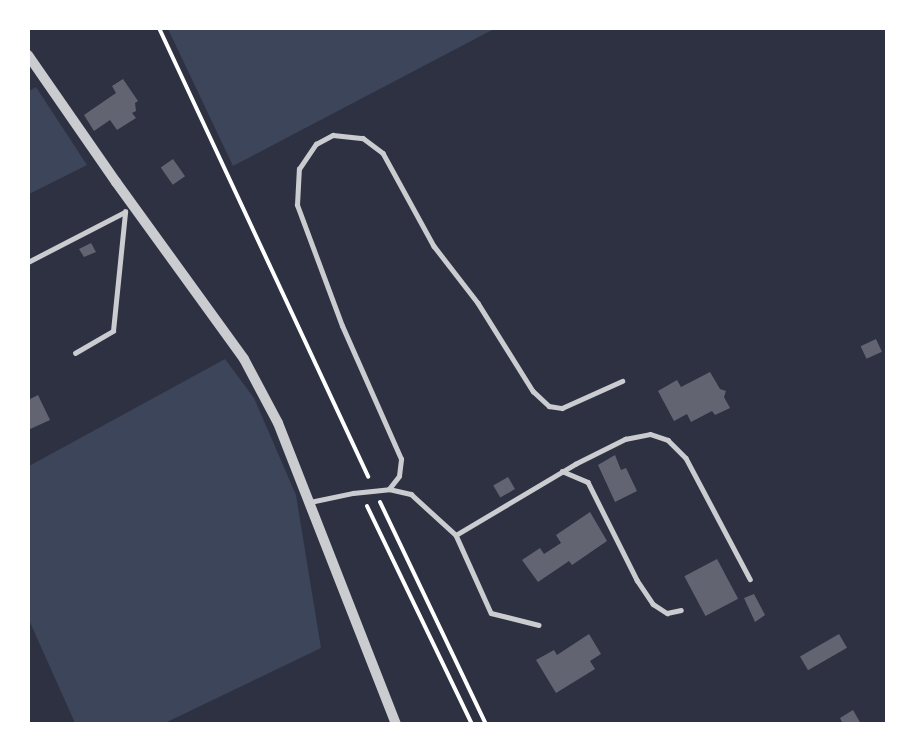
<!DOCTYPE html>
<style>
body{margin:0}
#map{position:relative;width:915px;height:752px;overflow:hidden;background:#2d3142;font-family:"IBM Plex Serif",serif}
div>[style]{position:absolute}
.green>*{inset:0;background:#3c4559}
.building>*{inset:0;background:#626471;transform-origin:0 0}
.path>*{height:4px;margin:-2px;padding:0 2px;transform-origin:2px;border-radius:2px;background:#fff}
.service>*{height:4.5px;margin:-2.25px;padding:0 2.25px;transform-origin:2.25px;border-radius:2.25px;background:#caccd0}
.tertiary>*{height:10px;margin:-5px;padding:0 5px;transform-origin:5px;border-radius:5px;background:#caccd0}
span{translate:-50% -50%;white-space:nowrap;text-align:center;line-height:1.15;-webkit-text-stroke:6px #fff;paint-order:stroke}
.frame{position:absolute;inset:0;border:30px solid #fff;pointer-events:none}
</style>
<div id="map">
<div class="green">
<i style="clip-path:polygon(168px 29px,494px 29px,233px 166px)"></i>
<i style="clip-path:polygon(36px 87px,87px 165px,29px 194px,29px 91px)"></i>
<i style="clip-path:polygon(225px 359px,254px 398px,296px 495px,321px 648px,165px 723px,75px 723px,29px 620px,29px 466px)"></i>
</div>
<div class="building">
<i style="clip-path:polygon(123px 79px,138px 101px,135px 103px,136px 111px,132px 113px,136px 118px,117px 130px,110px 120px,94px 131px,84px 115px,116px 93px,112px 86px)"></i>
<i style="left:173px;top:159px;width:21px;height:15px;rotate:55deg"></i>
<i style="clip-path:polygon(91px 243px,96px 252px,84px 257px,79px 249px)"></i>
<i style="left:876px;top:339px;width:14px;height:17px;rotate:65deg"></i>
<i style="clip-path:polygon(710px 372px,720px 389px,726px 391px,724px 397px,730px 408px,715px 415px,712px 411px,691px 422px,687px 414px,674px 421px,658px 391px,677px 380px,681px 387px)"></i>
<i style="clip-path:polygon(38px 395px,50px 420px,28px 430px,28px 400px)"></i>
<i style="clip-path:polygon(615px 455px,621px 470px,626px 468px,637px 491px,615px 502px,598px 465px)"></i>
<i style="left:508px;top:477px;width:14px;height:17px;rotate:60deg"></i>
<i style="clip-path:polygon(590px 512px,607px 541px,572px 565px,569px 561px,538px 582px,522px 560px,540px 548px,544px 554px,561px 543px,556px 535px)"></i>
<i style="left:717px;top:559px;width:45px;height:37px;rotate:62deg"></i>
<i style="clip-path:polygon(754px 594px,765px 615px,755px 622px,744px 598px)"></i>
<i style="clip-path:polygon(589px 634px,601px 654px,590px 661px,595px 669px,556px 693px,536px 660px,554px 650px,557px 655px)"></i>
<i style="left:839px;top:634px;width:16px;height:45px;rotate:60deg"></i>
<i style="clip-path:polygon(853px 710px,861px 724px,843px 724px,840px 718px)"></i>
</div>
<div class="path">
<i style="left:159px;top:28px;width:495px;rotate:65deg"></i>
<i style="left:380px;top:502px;width:246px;rotate:64.5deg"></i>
<i style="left:367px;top:506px;width:242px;rotate:64.3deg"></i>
</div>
<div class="service">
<i style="left:28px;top:262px;width:109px;rotate:-27.3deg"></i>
<i style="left:75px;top:353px;width:44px;rotate:-30.1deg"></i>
<i style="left:113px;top:331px;width:120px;rotate:-84.2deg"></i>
<i style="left:562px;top:471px;width:28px;rotate:23deg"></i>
<i style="left:588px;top:482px;width:110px;rotate:63.4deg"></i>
<i style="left:637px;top:580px;width:29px;rotate:56deg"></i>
<i style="left:653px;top:604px;width:17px;rotate:33deg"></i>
<i style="left:667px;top:613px;width:14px;rotate:-12deg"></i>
<i style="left:389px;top:489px;width:23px;rotate:13deg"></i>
<i style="left:411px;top:494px;width:61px;rotate:42.3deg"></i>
<i style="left:456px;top:535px;width:85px;rotate:65.8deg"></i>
<i style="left:491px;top:613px;width:49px;rotate:14deg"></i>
<i style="left:310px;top:502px;width:44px;rotate:-11.8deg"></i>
<i style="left:353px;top:493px;width:36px;rotate:-6deg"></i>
<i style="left:389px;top:489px;width:16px;rotate:-52deg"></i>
<i style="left:399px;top:476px;width:17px;rotate:-83deg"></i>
<i style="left:401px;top:459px;width:145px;rotate:-113.9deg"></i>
<i style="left:342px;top:326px;width:129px;rotate:-110.4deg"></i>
<i style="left:297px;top:205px;width:36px;rotate:-87deg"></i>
<i style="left:299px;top:169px;width:30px;rotate:-56deg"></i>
<i style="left:316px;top:144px;width:19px;rotate:-28deg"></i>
<i style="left:333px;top:135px;width:30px;rotate:6deg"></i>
<i style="left:363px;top:138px;width:25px;rotate:37deg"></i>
<i style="left:383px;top:153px;width:106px;rotate:61.3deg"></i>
<i style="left:434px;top:246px;width:72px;rotate:52.3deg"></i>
<i style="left:478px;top:303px;width:104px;rotate:58deg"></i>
<i style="left:533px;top:391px;width:22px;rotate:43deg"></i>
<i style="left:549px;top:406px;width:13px;rotate:9deg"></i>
<i style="left:562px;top:408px;width:66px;rotate:-24.2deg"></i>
<i style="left:456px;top:535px;width:139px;rotate:-30.8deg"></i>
<i style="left:575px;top:464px;width:56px;rotate:-26.6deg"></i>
<i style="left:625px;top:439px;width:25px;rotate:-11deg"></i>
<i style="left:650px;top:434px;width:19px;rotate:18deg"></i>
<i style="left:668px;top:440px;width:25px;rotate:45deg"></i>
<i style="left:686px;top:458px;width:137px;rotate:62.1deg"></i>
</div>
<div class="tertiary">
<i style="left:28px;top:55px;width:155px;rotate:55.3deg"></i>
<i style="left:116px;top:182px;width:218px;rotate:54.1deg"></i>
<i style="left:244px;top:359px;width:72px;rotate:62deg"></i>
<i style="left:278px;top:423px;width:323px;rotate:68.6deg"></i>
</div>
<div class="frame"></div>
</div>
